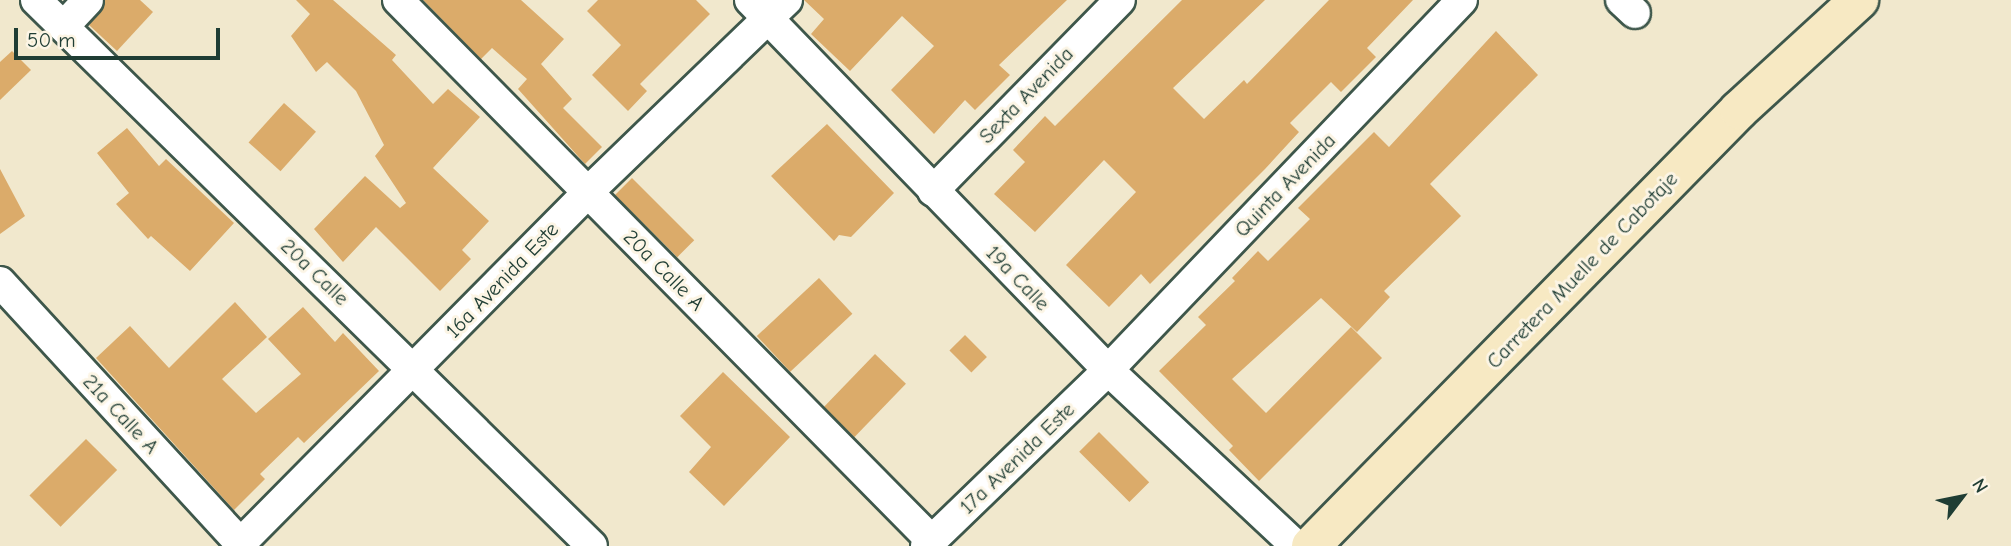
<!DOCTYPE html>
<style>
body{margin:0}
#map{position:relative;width:2011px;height:546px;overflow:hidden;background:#f1e8cd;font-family:"Comic Neue",sans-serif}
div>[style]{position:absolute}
.building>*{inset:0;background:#dbab6a;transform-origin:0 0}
.roads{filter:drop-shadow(2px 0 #3e574b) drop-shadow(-2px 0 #3e574b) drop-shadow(0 2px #3e574b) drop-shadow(0 -2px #3e574b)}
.street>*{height:30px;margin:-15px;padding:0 15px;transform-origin:15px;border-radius:15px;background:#fff}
.secondary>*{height:38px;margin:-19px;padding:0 19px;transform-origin:19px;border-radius:19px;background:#f7e9c3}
span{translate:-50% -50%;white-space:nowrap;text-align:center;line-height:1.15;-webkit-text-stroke:6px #fcf5e5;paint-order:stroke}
.street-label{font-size:21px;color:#1f3d34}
.north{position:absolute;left:1927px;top:462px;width:70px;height:70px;-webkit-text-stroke:5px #fcf5e5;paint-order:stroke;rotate:58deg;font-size:19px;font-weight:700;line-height:28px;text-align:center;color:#1f3d34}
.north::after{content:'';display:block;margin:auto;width:24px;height:32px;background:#1f3d34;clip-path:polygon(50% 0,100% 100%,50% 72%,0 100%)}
.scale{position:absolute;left:14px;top:28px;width:206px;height:32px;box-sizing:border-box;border:4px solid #1f3d34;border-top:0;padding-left:9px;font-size:21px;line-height:24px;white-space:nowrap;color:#1f3d34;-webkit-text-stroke:5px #fcf5e5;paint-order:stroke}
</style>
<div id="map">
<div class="building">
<i style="clip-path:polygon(105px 0,140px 0,153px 12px,117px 51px,89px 25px)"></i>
<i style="clip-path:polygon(296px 0,333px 0,396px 55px,392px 60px,433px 104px,448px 89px,480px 117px,433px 168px,489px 221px,462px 250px,471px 259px,440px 291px,376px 227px,343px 262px,314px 229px,365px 176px,400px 208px,406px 203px,375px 156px,384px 145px,356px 91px,327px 62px,316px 72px,291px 36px,310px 14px)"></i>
<i style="clip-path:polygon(423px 0,521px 0,564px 39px,541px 64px,572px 99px,563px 108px,602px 147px,585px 164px,518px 89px,527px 79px,492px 48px,481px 59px)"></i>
<i style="clip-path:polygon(598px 0,696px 0,710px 14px,640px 84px,647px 91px,628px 111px,592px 75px,621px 45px,587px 11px)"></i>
<i style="clip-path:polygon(804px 0,1067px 0,999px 65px,1010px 75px,975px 110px,965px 100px,934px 134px,891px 90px,934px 46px,902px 16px,850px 71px,811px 34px,824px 19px)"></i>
<i style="clip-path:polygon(1182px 0,1265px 0,1173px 88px,1204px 119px,1244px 80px,1247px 84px,1329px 0,1413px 0,1367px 48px,1376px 57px,1341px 92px,1331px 82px,1290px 123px,1299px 132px,1265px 169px,1150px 284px,1141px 274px,1109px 307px,1066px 265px,1136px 192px,1104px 160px,1035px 232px,994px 194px,1025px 162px,1013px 150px,1045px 116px,1055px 126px)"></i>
<i style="clip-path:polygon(1496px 31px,1538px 75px,1430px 184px,1461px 216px,1384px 291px,1390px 297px,1357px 332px,1321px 298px,1232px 379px,1266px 413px,1351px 327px,1382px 358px,1259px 481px,1229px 450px,1233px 446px,1159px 371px,1206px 325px,1198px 317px,1235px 281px,1232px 278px,1258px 251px,1268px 261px,1310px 219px,1298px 208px,1374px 132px,1389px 147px)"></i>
<i style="clip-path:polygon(12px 51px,31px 70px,0 100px,0 62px)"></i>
<i style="left:284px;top:103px;width:43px;height:53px;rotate:42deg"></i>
<i style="clip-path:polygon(827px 124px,894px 193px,851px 237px,839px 235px,834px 241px,771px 176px)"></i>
<i style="clip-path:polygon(127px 128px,159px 166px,166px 159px,234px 223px,190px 271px,151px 236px,148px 239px,116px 204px,129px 193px,97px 153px)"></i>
<i style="clip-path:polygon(0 169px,25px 216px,0 234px)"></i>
<i style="left:632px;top:178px;width:88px;height:24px;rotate:45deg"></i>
<i style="left:819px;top:278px;width:49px;height:85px;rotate:47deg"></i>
<i style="clip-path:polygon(235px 302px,267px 337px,222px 379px,256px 413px,301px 374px,268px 339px,303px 307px,335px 342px,343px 333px,379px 371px,304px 443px,298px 437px,260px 474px,265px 479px,234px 510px,96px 358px,130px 326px,169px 368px)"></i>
<i style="left:965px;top:335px;width:31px;height:22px;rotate:45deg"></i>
<i style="left:875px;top:354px;width:43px;height:74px;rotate:44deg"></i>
<i style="clip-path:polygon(723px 372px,790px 437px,724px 506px,689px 472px,711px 447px,680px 416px)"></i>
<i style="left:1099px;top:432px;width:71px;height:28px;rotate:45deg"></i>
<i style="left:86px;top:439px;width:44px;height:80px;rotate:45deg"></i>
</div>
<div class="roads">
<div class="street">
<i style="left:36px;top:0;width:779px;rotate:44.48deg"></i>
<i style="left:398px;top:0;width:759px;rotate:45.37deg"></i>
<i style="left:750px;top:0;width:515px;rotate:45.94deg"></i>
<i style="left:1108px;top:370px;width:258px;rotate:43.1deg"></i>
<i style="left:1621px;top:0;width:19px;rotate:43deg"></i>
<i style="left:64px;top:26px;width:35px;rotate:-47deg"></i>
<i style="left:933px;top:191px;width:267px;rotate:-45.6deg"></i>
<i style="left:0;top:282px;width:359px;rotate:47.4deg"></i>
<i style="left:238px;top:546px;width:496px;rotate:-45.3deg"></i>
<i style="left:587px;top:193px;width:278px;rotate:-44deg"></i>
<i style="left:926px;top:546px;width:253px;rotate:-44deg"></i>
<i style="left:1108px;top:370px;width:512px;rotate:-46.27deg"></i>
</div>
<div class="secondary">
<i style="left:1311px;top:546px;width:611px;rotate:-45.53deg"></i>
<i style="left:1739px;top:110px;width:163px;rotate:-42.5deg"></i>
</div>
</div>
<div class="street-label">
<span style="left:1026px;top:95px;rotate:-46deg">Sexta Avenida</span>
<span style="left:1285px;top:185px;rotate:-46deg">Quinta Avenida</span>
<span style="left:664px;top:270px;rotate:45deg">20a Calle A</span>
<span style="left:1582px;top:270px;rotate:-46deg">Carretera Muelle de Cabotaje</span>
<span style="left:315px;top:272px;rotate:44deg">20a Calle</span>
<span style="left:1018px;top:278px;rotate:46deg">19a Calle</span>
<span style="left:502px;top:280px;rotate:-46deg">16a Avenida Este</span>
<span style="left:121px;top:414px;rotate:47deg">21a Calle A</span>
<span style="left:1017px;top:458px;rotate:-44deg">17a Avenida Este</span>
</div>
<div class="north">N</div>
<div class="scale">50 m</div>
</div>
